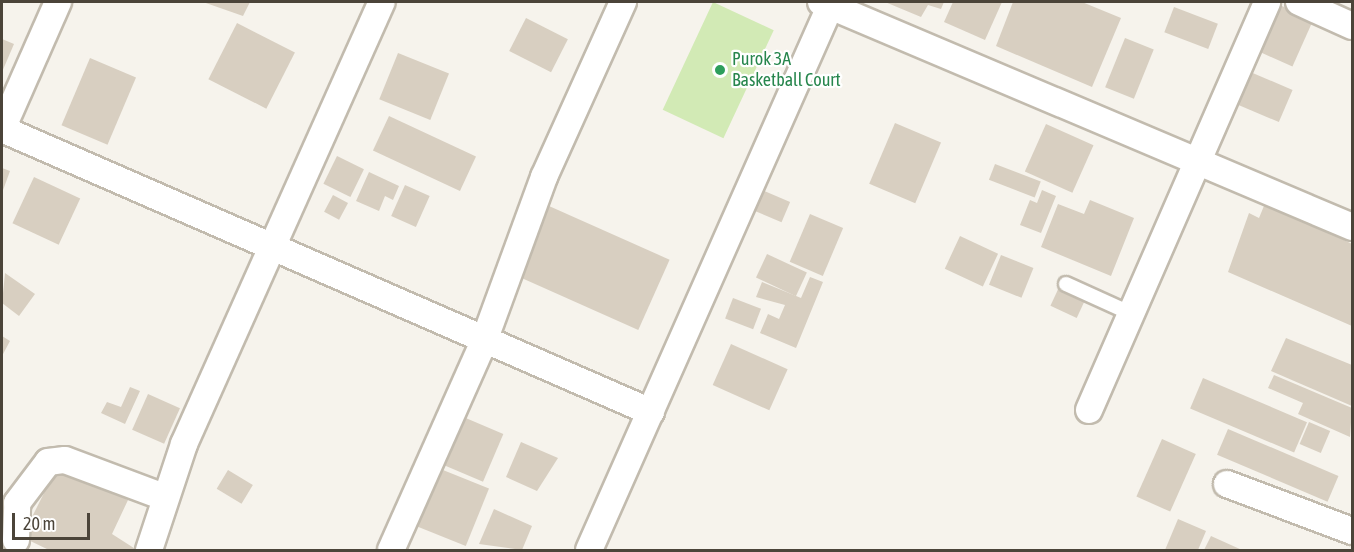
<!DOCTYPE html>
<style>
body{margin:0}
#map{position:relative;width:1354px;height:552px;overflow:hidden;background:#f6f3ec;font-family:"Asap Condensed",sans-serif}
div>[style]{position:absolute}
.green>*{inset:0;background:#d2eab5;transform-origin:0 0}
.building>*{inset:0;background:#d8cfc1;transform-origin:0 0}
.roads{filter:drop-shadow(2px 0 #c2bbae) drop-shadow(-2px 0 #c2bbae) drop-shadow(0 2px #c2bbae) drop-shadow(0 -2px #c2bbae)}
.lane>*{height:14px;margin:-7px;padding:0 7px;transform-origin:7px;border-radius:7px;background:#fff}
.street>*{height:26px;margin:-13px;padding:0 13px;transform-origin:13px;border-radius:13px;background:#fff}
.dots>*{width:16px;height:16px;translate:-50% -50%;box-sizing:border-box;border:3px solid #fff;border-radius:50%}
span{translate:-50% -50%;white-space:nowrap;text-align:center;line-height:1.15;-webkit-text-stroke:4.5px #fff;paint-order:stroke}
.leisure-label{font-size:18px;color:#27864d}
.left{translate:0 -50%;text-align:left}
.frame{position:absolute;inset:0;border:3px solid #4b4439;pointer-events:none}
.scale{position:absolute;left:12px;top:513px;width:78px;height:27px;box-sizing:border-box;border:3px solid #4b4439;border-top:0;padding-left:8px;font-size:18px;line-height:21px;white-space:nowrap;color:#4b4439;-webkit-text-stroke:4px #fff;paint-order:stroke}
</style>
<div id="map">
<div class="green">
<i style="left:713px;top:2px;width:67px;height:119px;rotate:25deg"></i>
</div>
<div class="building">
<i style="clip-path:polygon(203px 2px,250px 2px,243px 16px)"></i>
<i style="clip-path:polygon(885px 2px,944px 2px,941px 9px,928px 5px,921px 17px)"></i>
<i style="clip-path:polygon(953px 2px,1002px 2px,985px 40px,944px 22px)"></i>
<i style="clip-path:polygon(1013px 2px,1082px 2px,1121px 18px,1092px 87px,996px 46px)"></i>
<i style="left:1273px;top:2px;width:44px;height:51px;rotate:24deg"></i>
<i style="left:1174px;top:7px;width:47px;height:27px;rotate:21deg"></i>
<i style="left:526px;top:18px;width:47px;height:37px;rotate:27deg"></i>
<i style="left:237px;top:23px;width:65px;height:63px;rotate:27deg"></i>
<i style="left:1125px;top:38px;width:31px;height:53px;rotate:22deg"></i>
<i style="clip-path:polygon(2px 39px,14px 44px,2px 72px)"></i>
<i style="left:398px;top:53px;width:55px;height:50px;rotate:22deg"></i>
<i style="left:90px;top:58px;width:50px;height:73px;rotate:23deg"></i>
<i style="left:1241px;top:68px;width:56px;height:35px;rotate:23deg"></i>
<i style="left:389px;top:116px;width:96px;height:38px;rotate:25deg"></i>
<i style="left:895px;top:123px;width:50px;height:66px;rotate:23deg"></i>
<i style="left:1046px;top:124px;width:52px;height:52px;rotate:24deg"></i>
<i style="left:337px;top:156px;width:30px;height:31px;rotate:26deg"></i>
<i style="left:995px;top:164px;width:49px;height:17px;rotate:21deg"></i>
<i style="clip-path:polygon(2px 168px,10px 171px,2px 193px)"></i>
<i style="clip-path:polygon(369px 172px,399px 186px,393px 200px,385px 196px,379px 211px,356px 201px)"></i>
<i style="left:34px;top:177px;width:51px;height:51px;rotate:25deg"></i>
<i style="left:405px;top:185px;width:27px;height:34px;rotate:24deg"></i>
<i style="left:757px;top:188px;width:36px;height:22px;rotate:23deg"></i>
<i style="clip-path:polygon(1042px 190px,1056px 196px,1041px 233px,1020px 225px,1030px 200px,1037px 203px)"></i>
<i style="left:333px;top:195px;width:17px;height:19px;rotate:28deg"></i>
<i style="clip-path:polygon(1090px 200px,1134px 218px,1111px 276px,1041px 247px,1058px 204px,1084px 214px)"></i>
<i style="clip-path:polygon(1266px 201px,1352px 244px,1352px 326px,1228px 272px,1249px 213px,1259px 218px)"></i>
<i style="left:549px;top:206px;width:132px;height:77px;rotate:24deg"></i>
<i style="left:810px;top:214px;width:36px;height:52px;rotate:23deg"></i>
<i style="left:960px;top:236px;width:42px;height:36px;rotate:25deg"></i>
<i style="left:767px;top:254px;width:44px;height:26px;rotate:25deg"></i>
<i style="left:1001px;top:255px;width:35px;height:32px;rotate:22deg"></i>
<i style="clip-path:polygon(5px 273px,35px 294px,19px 316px,2px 303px)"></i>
<i style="clip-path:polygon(810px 277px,823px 282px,796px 348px,760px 333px,768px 314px,779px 319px,785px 305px,756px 297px,762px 282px,801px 298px)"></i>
<i style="left:1061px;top:283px;width:29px;height:25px;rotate:25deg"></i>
<i style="left:733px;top:298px;width:30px;height:22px;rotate:21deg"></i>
<i style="clip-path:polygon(2px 336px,10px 341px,2px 356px)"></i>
<i style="clip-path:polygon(1286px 338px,1352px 365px,1352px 406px,1271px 371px)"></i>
<i style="left:731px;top:344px;width:62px;height:45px;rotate:24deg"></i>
<i style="clip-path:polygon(1274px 375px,1352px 408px,1350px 437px,1298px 414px,1303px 403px,1268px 388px)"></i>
<i style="left:1203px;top:378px;width:113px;height:33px;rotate:23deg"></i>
<i style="clip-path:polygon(130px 387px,140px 391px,125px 424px,101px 413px,107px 402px,121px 407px)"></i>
<i style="left:148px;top:394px;width:35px;height:39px;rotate:24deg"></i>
<i style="left:461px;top:416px;width:46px;height:52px;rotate:23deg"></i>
<i style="left:1309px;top:422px;width:23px;height:24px;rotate:23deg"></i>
<i style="left:1228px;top:429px;width:120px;height:28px;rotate:23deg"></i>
<i style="left:1162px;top:439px;width:37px;height:63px;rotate:24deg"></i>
<i style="clip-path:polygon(521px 442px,558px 458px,537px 491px,506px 477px)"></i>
<i style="clip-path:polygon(58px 465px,128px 500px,112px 534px,137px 550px,49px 550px,22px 537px)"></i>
<i style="left:438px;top:468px;width:55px;height:62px;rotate:22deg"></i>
<i style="left:228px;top:470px;width:29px;height:22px;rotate:31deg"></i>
<i style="clip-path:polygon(494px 509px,532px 526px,522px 550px,479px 544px)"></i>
<i style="clip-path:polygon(1178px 519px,1206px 531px,1198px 550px,1165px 550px)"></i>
<i style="clip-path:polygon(1211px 536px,1242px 550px,1204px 550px)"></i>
</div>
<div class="roads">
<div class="lane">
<i style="left:1066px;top:284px;width:72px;rotate:24.4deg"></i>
</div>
<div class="street">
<i style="left:821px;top:2px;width:577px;rotate:22.96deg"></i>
<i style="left:1299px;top:2px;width:58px;rotate:24.4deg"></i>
<i style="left:2px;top:129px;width:708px;rotate:23.56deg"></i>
<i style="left:2px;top:129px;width:139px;rotate:-66.2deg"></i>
<i style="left:1089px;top:410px;width:445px;rotate:-66.4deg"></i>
<i style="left:1227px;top:484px;width:134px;rotate:20.6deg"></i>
<i style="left:16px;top:540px;width:37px;rotate:-88deg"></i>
<i style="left:17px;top:503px;width:51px;rotate:-52.9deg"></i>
<i style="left:48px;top:462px;width:17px;rotate:-7deg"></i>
<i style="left:65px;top:460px;width:106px;rotate:20.5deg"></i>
<i style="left:149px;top:550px;width:112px;rotate:-71.7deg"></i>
<i style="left:184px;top:444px;width:484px;rotate:-65.9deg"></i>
<i style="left:391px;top:550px;width:229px;rotate:-66deg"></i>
<i style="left:484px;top:341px;width:175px;rotate:-69.9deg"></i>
<i style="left:544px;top:177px;width:192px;rotate:-65.7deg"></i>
<i style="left:589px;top:550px;width:599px;rotate:-66.09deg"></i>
</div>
</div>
<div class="dots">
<i style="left:720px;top:70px;background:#2e9e5b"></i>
</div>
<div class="leisure-label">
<span class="left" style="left:732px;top:70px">Purok 3A<br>Basketball Court</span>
</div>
<div class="frame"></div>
<div class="scale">20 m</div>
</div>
